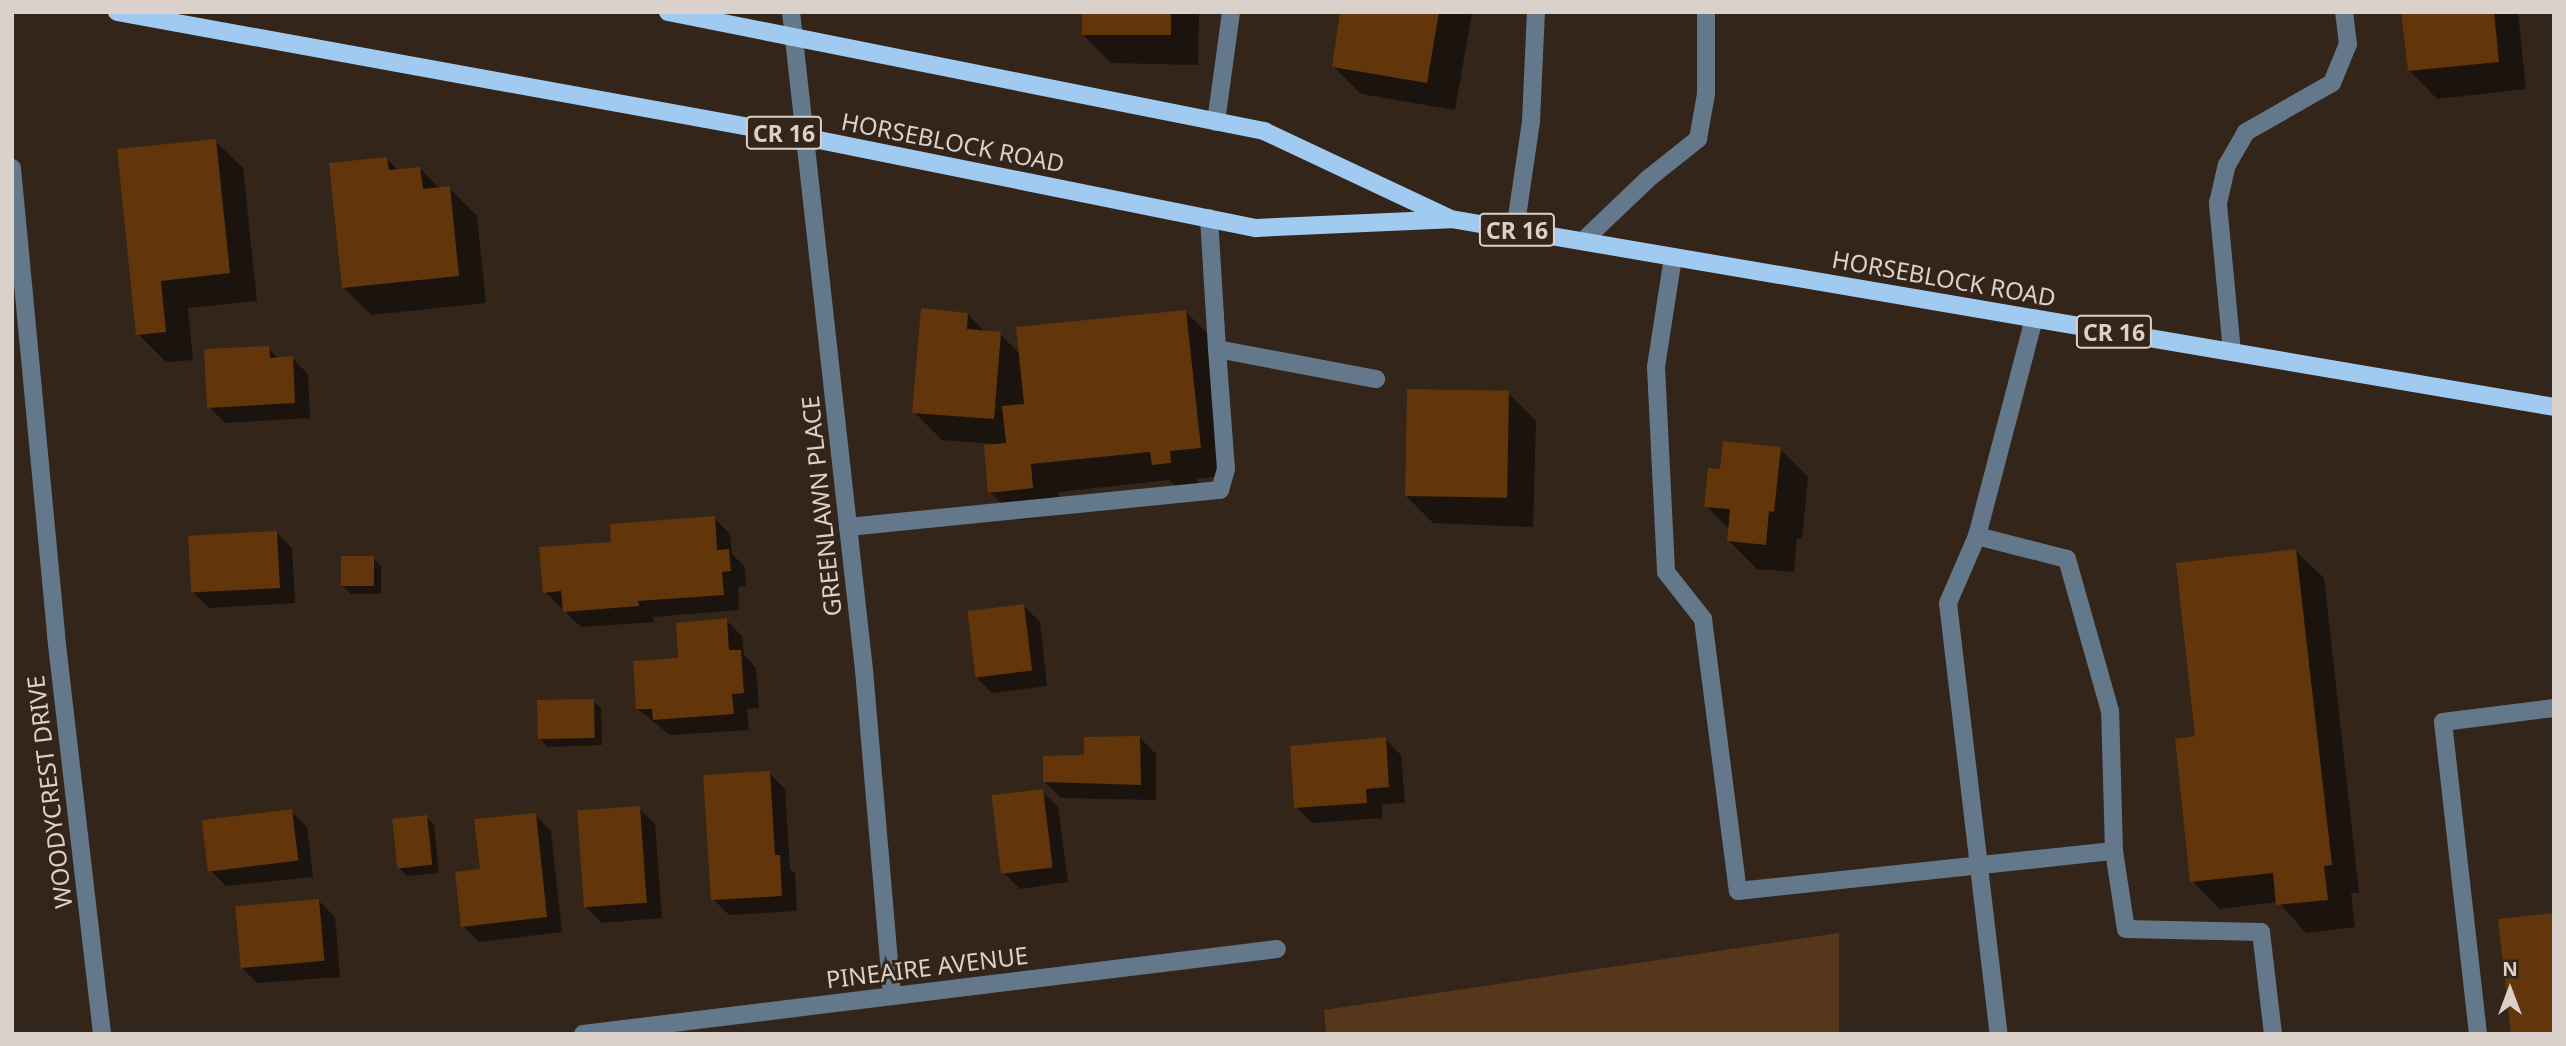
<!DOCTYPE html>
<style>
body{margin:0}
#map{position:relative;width:2566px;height:1046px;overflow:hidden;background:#33251a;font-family:"Noto Sans",sans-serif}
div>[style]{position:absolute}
.green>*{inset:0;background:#57371c}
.shadow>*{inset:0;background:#0007}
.building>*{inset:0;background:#62350b;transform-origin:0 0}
.minor>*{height:18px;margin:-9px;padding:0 9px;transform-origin:9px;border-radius:9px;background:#64788b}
.major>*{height:18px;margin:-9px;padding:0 9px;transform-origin:9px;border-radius:9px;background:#a0caf0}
span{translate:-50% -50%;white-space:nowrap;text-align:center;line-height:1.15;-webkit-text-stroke:6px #33251a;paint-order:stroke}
.shield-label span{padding:2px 5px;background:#33251a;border:2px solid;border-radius:5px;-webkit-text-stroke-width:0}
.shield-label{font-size:23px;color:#dad1ca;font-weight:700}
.street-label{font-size:24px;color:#dad1ca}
.frame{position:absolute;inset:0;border:14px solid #dad1ca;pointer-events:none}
.north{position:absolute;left:2475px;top:955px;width:70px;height:70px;-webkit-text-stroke:5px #33251a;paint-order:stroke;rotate:0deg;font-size:19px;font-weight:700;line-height:28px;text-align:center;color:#dad1ca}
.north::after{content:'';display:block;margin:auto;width:24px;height:32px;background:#dad1ca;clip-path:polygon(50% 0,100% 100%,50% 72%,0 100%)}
</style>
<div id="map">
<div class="green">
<i style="clip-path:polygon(1839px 933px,1839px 1034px,1326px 1034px,1324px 1010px)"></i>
</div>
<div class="shadow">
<i style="clip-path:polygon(1084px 12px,1199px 12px,1198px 65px,1111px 63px,1083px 35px)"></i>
<i style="clip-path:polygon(1342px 12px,1472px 12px,1455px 110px,1361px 94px,1333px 66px)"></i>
<i style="clip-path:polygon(2403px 12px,2518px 12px,2526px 89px,2437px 99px,2410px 71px)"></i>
<i style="clip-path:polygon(215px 141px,243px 168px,257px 301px,188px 308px,193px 360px,166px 362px,138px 334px)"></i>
<i style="clip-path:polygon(387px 159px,399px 171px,420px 168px,440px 189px,449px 188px,477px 216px,486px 303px,371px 315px,343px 287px)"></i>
<i style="clip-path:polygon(1186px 312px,1214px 340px,1228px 475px,1197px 479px,1198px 490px,1181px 492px,1169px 480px,1058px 492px,1060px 515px,1018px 520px,990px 492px,995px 444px,942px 440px,914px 412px,968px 314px,986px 333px,1000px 334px,1021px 355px)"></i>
<i style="clip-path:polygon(268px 348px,279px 359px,292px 358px,308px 374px,310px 418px,225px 423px,209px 407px)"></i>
<i style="clip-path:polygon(1508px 393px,1536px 421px,1533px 527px,1433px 523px,1406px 496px)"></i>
<i style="clip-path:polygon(1780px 449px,1808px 477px,1802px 539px,1797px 538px,1794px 572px,1757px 569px,1729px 541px,1730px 530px,1706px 506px,1721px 471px)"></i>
<i style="clip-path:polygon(714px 518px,730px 534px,732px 554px,745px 567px,746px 586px,738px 587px,739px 610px,653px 617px,654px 622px,581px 627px,545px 592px,613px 544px)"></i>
<i style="clip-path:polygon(276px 532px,292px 548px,295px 603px,209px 608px,193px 592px)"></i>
<i style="clip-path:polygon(2296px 551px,2324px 578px,2359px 893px,2351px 893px,2355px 927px,2306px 933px,2278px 902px,2220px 909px,2192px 881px,2197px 738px)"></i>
<i style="clip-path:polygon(373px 558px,381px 566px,381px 594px,351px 594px,343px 586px)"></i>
<i style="clip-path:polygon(1024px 606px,1040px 622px,1047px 686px,992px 693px,976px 677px)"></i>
<i style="clip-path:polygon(726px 620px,742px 636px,744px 655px,756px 668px,759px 708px,747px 709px,749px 730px,670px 735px,638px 709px,680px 659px)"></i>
<i style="clip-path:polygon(593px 701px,601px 708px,602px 745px,548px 747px,540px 739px)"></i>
<i style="clip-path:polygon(1140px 738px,1156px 754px,1156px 800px,1061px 798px,1045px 782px,1086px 757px)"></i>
<i style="clip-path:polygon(1385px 739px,1401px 755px,1405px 803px,1382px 804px,1382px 818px,1312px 823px,1296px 807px)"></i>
<i style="clip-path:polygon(769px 773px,785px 789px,790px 869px,795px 873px,797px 911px,729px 915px,713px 899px)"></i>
<i style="clip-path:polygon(1042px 791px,1058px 807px,1068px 882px,1020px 889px,1004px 873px)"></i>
<i style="clip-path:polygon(639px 808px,655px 824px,662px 918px,602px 923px,586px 907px)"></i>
<i style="clip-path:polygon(291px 811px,307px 827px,313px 877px,226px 886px,210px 870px)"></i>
<i style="clip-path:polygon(535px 815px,551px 831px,562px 932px,479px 942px,463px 926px,482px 870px)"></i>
<i style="clip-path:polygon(426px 817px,434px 825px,439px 873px,407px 876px,399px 868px)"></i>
<i style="clip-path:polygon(319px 901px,335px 917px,340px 977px,257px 983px,241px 967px)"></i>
</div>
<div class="building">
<i style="left:1082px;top:12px;width:89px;height:23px"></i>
<i style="clip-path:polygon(1340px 12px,1439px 12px,1427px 83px,1332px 67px)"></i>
<i style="clip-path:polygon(2401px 12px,2494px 12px,2499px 62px,2408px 71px)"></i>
<i style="clip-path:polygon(216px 139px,230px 273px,161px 281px,166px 332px,136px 335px,117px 149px)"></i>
<i style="clip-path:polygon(387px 157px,389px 170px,420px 167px,423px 189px,450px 186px,459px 276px,342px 288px,329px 163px)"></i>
<i style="clip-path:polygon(921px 308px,968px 313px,967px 329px,1001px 332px,994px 419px,912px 413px)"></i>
<i style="clip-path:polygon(1186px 310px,1201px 448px,1170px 451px,1171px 463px,1152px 465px,1150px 452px,1031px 464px,1033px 488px,988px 493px,984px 445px,1006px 443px,1002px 406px,1024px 404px,1016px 327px)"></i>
<i style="clip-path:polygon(269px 346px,270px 358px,293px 356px,295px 403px,207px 408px,204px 349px)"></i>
<i style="left:1407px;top:389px;width:102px;height:107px;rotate:1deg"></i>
<i style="clip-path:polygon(1723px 441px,1781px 447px,1774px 512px,1769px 511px,1766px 545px,1727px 541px,1730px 509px,1704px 507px,1708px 468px,1720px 469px)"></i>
<i style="clip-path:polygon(715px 516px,717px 550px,729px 549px,731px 571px,722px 572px,724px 595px,638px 601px,639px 606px,563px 612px,561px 591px,543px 593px,539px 547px,611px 542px,610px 524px)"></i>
<i style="left:277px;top:531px;width:57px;height:89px;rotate:87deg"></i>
<i style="clip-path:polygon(2296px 549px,2332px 865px,2324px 866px,2328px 900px,2276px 905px,2273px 873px,2190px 882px,2175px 739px,2195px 736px,2176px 563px)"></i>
<i style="left:374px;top:556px;width:30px;height:33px;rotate:90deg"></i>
<i style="left:1024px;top:604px;width:67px;height:57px;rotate:83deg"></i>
<i style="clip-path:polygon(727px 618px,729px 650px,741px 650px,744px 693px,732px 694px,734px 714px,653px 720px,652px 709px,636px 709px,633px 661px,678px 658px,676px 623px)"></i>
<i style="left:594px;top:699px;width:39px;height:57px;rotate:89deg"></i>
<i style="clip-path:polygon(1140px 736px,1141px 785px,1043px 782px,1043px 756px,1084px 755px,1084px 737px)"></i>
<i style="clip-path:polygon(1386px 737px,1389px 787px,1366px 789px,1367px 803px,1294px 808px,1290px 746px)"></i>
<i style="clip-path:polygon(770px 771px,775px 855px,780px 855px,782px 896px,711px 900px,703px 775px)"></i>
<i style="left:1043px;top:789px;width:79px;height:52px;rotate:83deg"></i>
<i style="left:640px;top:806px;width:97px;height:63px;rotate:86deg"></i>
<i style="left:292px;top:809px;width:52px;height:91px;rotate:83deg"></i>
<i style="clip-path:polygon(536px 813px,547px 917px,461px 927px,455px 872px,480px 869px,474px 819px)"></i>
<i style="left:427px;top:815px;width:50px;height:35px;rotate:84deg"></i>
<i style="left:319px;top:899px;width:62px;height:84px;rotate:85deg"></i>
<i style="clip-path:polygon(2554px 913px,2554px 1034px,2511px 1034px,2498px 919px)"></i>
</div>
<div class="minor">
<i style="left:791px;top:12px;width:662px;rotate:83.67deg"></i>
<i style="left:864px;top:670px;width:327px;rotate:85.1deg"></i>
<i style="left:1216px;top:122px;width:111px;rotate:-82.2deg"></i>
<i style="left:12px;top:168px;width:470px;rotate:84.6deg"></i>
<i style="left:56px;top:636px;width:401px;rotate:83.4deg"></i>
<i style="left:1209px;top:218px;width:131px;rotate:86.5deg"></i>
<i style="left:1515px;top:230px;width:110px;rotate:-81.6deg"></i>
<i style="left:1531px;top:121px;width:109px;rotate:-87.4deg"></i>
<i style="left:1583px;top:241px;width:91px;rotate:-43.7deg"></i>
<i style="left:1649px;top:178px;width:63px;rotate:-38.5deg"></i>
<i style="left:1698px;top:139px;width:46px;rotate:-79.9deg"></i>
<i style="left:1706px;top:94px;width:82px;rotate:-90deg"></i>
<i style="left:1673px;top:257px;width:111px;rotate:98.8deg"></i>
<i style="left:1656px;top:367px;width:205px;rotate:87.2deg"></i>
<i style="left:1666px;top:572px;width:60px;rotate:51.8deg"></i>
<i style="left:1703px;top:619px;width:274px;rotate:82.7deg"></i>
<i style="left:1738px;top:891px;width:378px;rotate:-6.1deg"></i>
<i style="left:2114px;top:851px;width:140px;rotate:-91.6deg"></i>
<i style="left:2110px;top:711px;width:158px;rotate:-105.8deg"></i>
<i style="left:2067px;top:559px;width:93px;rotate:-165.7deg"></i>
<i style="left:1977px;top:536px;width:225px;rotate:-75.3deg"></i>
<i style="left:2232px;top:352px;width:150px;rotate:-95.4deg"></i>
<i style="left:2218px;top:203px;width:39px;rotate:-77deg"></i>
<i style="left:2227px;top:165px;width:38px;rotate:-60deg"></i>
<i style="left:2246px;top:132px;width:99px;rotate:-29.7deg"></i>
<i style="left:2332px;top:83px;width:42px;rotate:-67.7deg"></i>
<i style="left:2348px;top:44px;width:32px;rotate:-97deg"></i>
<i style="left:848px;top:527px;width:374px;rotate:-5.7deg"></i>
<i style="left:1220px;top:490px;width:22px;rotate:-74deg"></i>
<i style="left:1226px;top:469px;width:120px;rotate:-94.3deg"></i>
<i style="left:1217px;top:349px;width:162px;rotate:10.7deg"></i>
<i style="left:1977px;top:536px;width:73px;rotate:113.4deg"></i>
<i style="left:1948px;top:603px;width:434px;rotate:83.3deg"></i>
<i style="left:2114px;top:851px;width:79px;rotate:81.3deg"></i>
<i style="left:2126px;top:929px;width:135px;rotate:1.3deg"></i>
<i style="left:2261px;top:932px;width:103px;rotate:83.3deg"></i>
<i style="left:583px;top:1034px;width:699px;rotate:-6.98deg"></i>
<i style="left:2478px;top:1034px;width:314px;rotate:-96.4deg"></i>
<i style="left:2443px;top:722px;width:112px;rotate:-7.2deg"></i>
</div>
<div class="major">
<i style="left:117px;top:12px;width:698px;rotate:10.31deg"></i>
<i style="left:804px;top:137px;width:461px;rotate:11.4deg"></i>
<i style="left:1256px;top:228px;width:195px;rotate:-2.6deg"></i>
<i style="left:1451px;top:219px;width:1119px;rotate:9.67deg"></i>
<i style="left:668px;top:12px;width:608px;rotate:11.29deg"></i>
<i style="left:1264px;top:131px;width:204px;rotate:25.2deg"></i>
</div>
<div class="shield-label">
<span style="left:784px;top:133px">CR 16</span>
<span style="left:1517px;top:230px">CR 16</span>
<span style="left:2114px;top:332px">CR 16</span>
</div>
<div class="street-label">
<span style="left:953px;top:142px;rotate:11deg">HORSEBLOCK ROAD</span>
<span style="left:1944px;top:278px;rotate:10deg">HORSEBLOCK ROAD</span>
<span style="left:821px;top:506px;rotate:-96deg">GREENLAWN PLACE</span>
<span style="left:49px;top:792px;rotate:-97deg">WOODYCREST DRIVE</span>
<span style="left:927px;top:967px;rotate:-7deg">PINEAIRE AVENUE</span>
</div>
<div class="frame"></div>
<div class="north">N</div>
</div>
